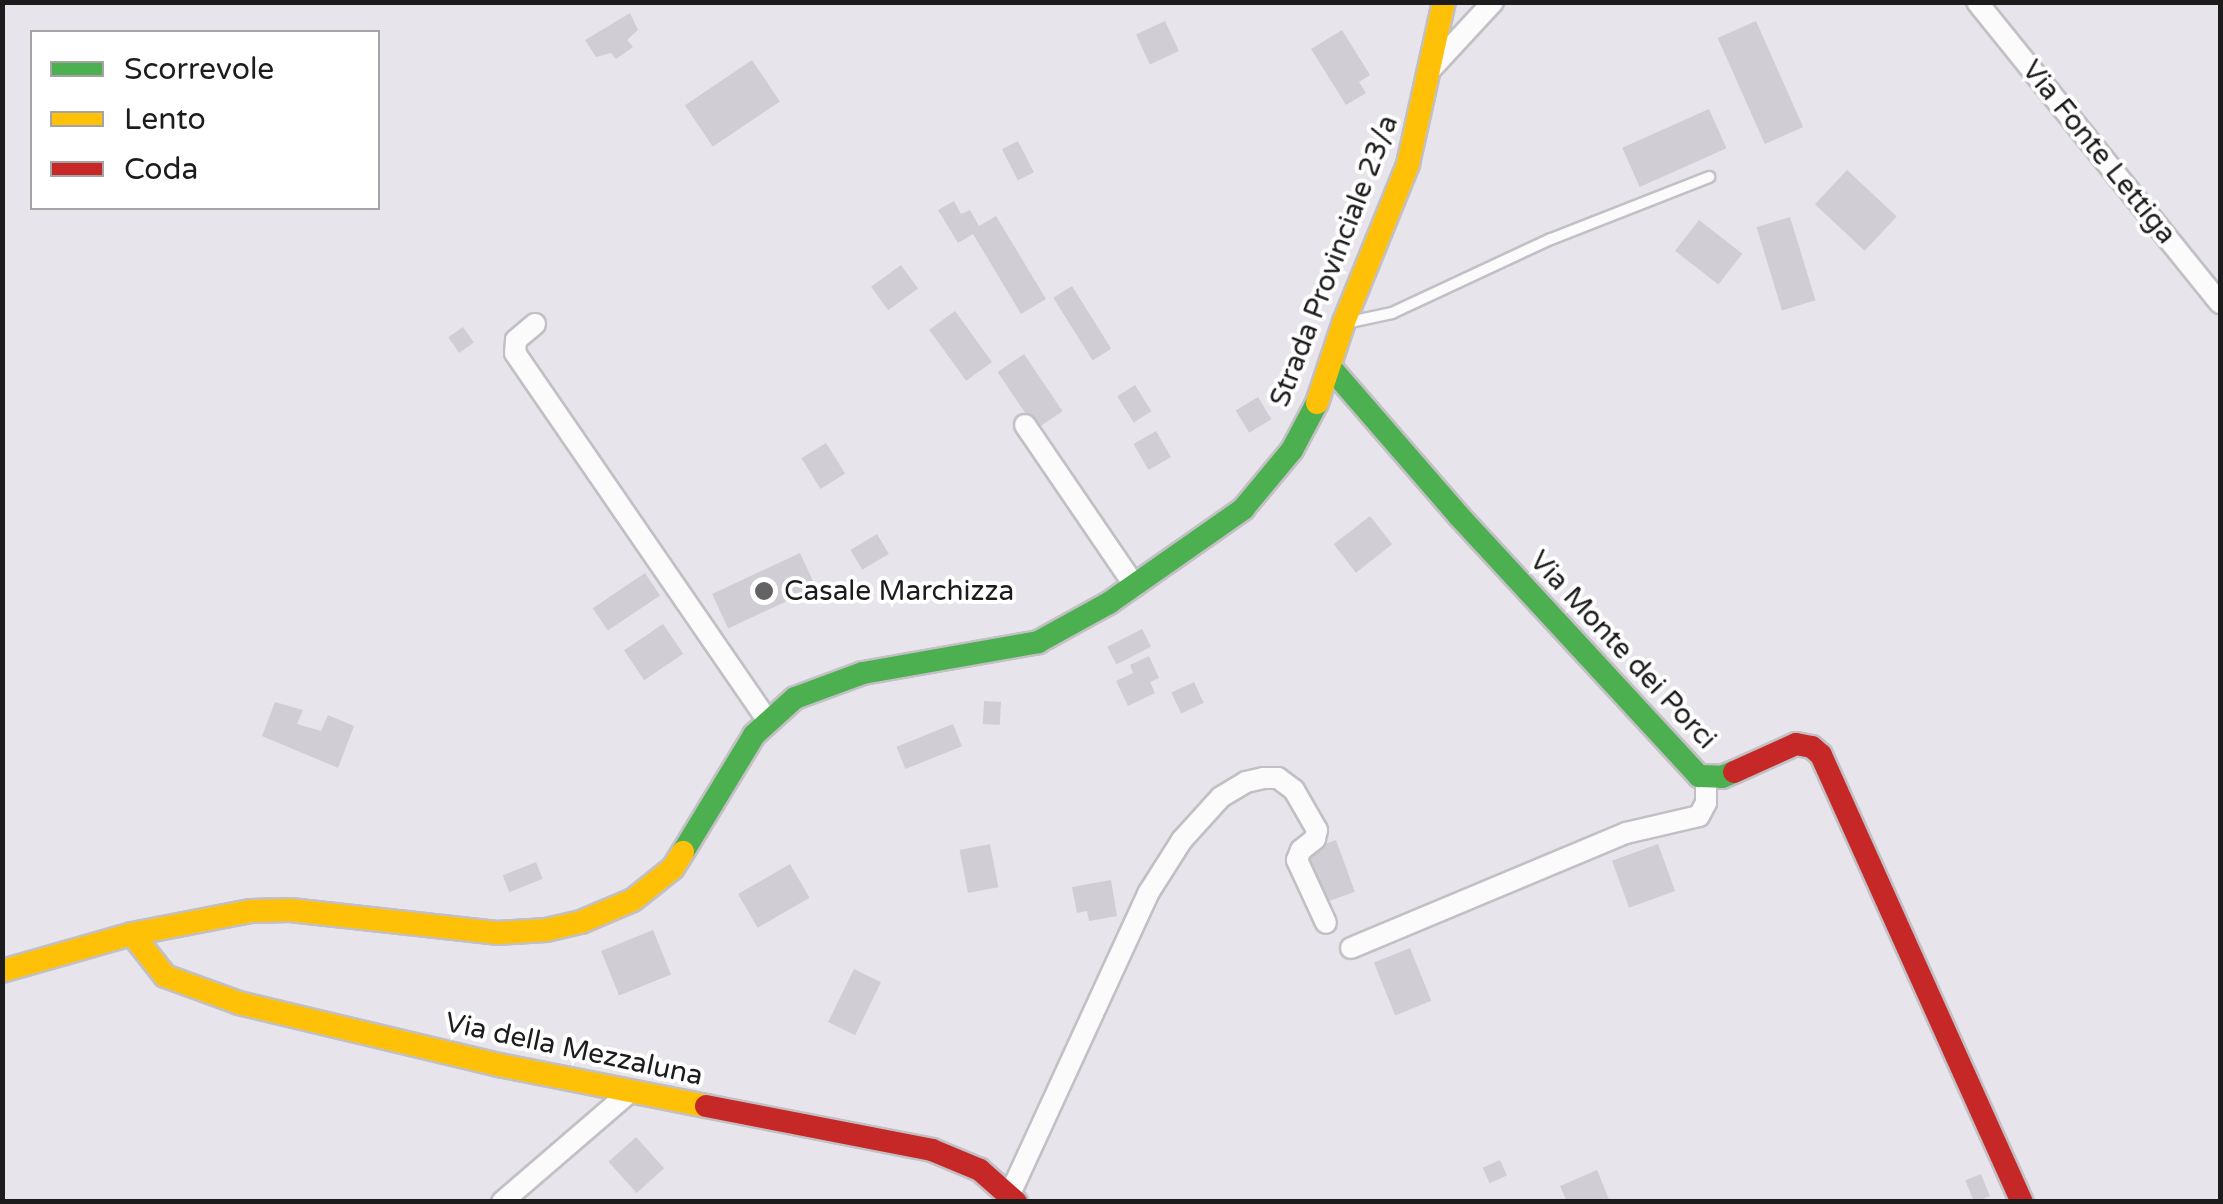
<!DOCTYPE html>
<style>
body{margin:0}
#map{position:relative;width:2223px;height:1204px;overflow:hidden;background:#e8e4ec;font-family:"Varela Round",sans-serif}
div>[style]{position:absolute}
.building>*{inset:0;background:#d0ced4;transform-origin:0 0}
.roads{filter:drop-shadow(2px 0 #c2c0c4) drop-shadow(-2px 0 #c2c0c4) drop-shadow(0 2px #c2c0c4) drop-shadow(0 -2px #c2c0c4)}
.lane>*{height:10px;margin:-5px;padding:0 5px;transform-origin:5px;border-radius:5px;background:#fcfbfc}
.street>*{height:20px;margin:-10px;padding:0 10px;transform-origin:10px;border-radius:10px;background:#fcfbfc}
.fast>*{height:22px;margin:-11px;padding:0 11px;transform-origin:11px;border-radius:11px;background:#4caf50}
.slow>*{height:22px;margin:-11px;padding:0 11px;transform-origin:11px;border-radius:11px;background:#ffc107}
.jam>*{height:22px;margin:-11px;padding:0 11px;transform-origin:11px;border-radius:11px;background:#c62828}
.dots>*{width:28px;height:28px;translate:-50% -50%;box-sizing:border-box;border:5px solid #fff;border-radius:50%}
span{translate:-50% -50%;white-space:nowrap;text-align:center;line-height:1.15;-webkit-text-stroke:8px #fff;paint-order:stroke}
.street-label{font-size:28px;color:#1c1c1c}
.poi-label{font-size:28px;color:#1c1c1c}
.left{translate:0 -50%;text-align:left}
.frame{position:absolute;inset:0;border:5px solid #1c1c1c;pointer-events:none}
.legend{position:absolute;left:30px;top:30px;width:350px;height:180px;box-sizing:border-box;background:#fff;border:2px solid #a4a4a4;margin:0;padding:12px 18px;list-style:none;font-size:30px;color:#1c1c1c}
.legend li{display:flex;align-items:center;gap:20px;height:50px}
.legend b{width:50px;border:2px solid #a4a4a4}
</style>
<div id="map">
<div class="building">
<i style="clip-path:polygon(630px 13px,638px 30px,627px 40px,633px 47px,616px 59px,611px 53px,596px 57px,585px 40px)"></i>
<i style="left:1165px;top:21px;width:33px;height:32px;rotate:65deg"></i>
<i style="left:1756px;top:21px;width:116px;height:42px;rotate:66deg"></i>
<i style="clip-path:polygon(1342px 30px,1370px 75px,1359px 82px,1366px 93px,1346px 105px,1311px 49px)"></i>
<i style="left:752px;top:60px;width:50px;height:81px;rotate:56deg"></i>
<i style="left:1709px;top:109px;width:43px;height:95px;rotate:66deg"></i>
<i style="left:1018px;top:141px;width:35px;height:18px;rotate:63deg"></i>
<i style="left:1847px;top:170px;width:68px;height:47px;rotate:43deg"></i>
<i style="clip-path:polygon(954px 201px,961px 214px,970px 210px,979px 226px,996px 216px,1046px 299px,1021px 314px,973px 234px,958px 243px,938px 210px)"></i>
<i style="left:1790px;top:217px;width:87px;height:35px;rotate:73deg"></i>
<i style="left:1699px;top:220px;width:55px;height:39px;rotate:38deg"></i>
<i style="left:901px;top:265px;width:29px;height:37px;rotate:54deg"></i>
<i style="left:1072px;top:286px;width:74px;height:22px;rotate:58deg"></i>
<i style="left:955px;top:311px;width:63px;height:32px;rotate:54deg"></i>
<i style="left:463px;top:327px;width:19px;height:18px;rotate:55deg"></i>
<i style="left:1024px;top:354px;width:69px;height:32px;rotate:56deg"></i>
<i style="left:1135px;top:385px;width:31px;height:21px;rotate:58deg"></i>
<i style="left:1258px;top:397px;width:26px;height:26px;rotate:59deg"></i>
<i style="left:1156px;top:431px;width:30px;height:26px;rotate:60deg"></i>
<i style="left:826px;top:443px;width:36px;height:29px;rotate:58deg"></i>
<i style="left:1370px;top:516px;width:36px;height:46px;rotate:52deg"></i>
<i style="left:877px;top:534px;width:23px;height:31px;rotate:59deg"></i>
<i style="left:800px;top:553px;width:38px;height:97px;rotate:65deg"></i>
<i style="left:645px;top:573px;width:27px;height:63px;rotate:56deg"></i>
<i style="left:663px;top:624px;width:36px;height:47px;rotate:56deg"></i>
<i style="left:1142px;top:629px;width:20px;height:39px;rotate:63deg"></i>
<i style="clip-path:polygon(1149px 656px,1159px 678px,1150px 682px,1155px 693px,1128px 706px,1116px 681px,1133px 673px,1130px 665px)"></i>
<i style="left:1194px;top:682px;width:23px;height:25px;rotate:65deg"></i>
<i style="left:984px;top:701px;width:17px;height:23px;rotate:3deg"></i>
<i style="clip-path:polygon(275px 702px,303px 710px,297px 724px,321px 731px,328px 715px,354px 726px,338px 768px,262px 736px)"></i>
<i style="left:953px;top:724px;width:24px;height:61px;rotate:68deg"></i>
<i style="left:1336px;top:840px;width:55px;height:32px;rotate:70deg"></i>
<i style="left:990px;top:844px;width:44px;height:31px;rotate:79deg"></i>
<i style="left:1658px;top:844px;width:50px;height:49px;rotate:70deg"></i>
<i style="left:536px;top:862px;width:18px;height:36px;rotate:68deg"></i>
<i style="left:790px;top:864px;width:39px;height:60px;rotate:60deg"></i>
<i style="clip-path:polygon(1111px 880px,1117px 916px,1089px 921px,1087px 911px,1077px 913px,1072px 887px)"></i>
<i style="left:653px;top:930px;width:48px;height:56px;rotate:68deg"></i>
<i style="left:1410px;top:948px;width:57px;height:39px;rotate:68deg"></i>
<i style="left:854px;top:969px;width:30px;height:59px;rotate:26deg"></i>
<i style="left:636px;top:1137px;width:42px;height:37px;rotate:48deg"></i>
<i style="left:1500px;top:1160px;width:17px;height:19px;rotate:66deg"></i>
<i style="clip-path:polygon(1597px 1170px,1610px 1202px,1567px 1202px,1560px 1186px)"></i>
<i style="left:1981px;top:1174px;width:24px;height:17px;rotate:68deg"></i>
</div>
<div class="roads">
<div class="lane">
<i style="left:1350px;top:322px;width:43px;rotate:-12.1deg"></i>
<i style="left:1392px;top:313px;width:175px;rotate:-25deg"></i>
<i style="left:1551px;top:239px;width:170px;rotate:-21.4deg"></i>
</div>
<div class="street">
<i style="left:1977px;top:2px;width:387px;rotate:51.1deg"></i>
<i style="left:1430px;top:70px;width:93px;rotate:-47.2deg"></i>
<i style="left:535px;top:324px;width:25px;rotate:140deg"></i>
<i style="left:516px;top:340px;width:13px;rotate:94deg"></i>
<i style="left:515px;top:353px;width:444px;rotate:55.5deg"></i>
<i style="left:1025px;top:425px;width:195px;rotate:55.7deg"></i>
<i style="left:1351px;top:948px;width:298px;rotate:-22.7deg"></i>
<i style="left:1626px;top:833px;width:75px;rotate:-13.1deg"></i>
<i style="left:1699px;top:816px;width:15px;rotate:-62deg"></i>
<i style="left:1706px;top:803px;width:24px;rotate:-90deg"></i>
<i style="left:1010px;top:1194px;width:332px;rotate:-65.3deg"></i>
<i style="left:1149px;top:892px;width:62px;rotate:-57.6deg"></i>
<i style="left:1182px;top:840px;width:58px;rotate:-47.8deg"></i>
<i style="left:1221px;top:797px;width:29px;rotate:-31deg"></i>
<i style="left:1246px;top:782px;width:17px;rotate:-13deg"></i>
<i style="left:1263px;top:778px;width:15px"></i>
<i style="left:1278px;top:778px;width:20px;rotate:37deg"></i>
<i style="left:1294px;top:790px;width:46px;rotate:60.1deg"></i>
<i style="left:1317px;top:830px;width:9px;rotate:103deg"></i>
<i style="left:1315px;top:839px;width:18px;rotate:142deg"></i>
<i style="left:1301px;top:850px;width:11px;rotate:112deg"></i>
<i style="left:1297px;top:860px;width:69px;rotate:65.3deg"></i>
<i style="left:502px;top:1202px;width:169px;rotate:-40.7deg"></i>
</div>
<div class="fast">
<i style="left:1330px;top:367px;width:197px;rotate:49.1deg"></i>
<i style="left:1459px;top:516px;width:354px;rotate:47.3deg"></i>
<i style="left:1699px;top:776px;width:23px;rotate:2deg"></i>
<i style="left:1722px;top:777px;width:13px;rotate:-23deg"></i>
<i style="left:683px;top:852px;width:137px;rotate:-58.7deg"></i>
<i style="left:754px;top:735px;width:55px;rotate:-42.1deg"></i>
<i style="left:795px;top:698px;width:72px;rotate:-20.2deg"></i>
<i style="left:863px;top:673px;width:178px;rotate:-10deg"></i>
<i style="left:1038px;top:642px;width:81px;rotate:-28.8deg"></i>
<i style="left:1109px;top:603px;width:164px;rotate:-35deg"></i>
<i style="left:1243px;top:509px;width:77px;rotate:-50.3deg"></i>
<i style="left:1292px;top:450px;width:53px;rotate:-62deg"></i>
</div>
<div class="slow">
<i style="left:1317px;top:403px;width:85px;rotate:-71.6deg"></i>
<i style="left:1344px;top:322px;width:170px;rotate:-67.9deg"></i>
<i style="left:1408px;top:164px;width:166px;rotate:-77.5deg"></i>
<i style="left:132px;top:934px;width:53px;rotate:51.8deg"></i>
<i style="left:165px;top:976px;width:79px;rotate:20deg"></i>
<i style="left:239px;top:1003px;width:267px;rotate:13.4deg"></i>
<i style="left:499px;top:1065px;width:211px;rotate:11.2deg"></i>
<i style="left:2px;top:971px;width:135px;rotate:-15.9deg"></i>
<i style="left:132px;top:934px;width:120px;rotate:-11deg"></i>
<i style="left:250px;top:911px;width:40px;rotate:-1.4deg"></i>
<i style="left:290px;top:910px;width:208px;rotate:6.3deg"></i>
<i style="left:497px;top:933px;width:49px;rotate:-3.5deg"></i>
<i style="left:546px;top:930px;width:36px;rotate:-13deg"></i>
<i style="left:581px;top:922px;width:56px;rotate:-22.9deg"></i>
<i style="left:633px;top:900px;width:51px;rotate:-38.7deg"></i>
<i style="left:673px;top:868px;width:19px;rotate:-58deg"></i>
</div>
<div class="jam">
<i style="left:1734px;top:772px;width:68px;rotate:-24.3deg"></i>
<i style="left:1796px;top:744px;width:16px;rotate:11deg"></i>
<i style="left:1812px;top:747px;width:12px;rotate:42deg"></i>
<i style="left:1821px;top:755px;width:490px;rotate:65.8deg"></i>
<i style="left:706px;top:1106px;width:230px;rotate:11deg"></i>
<i style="left:932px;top:1150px;width:52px;rotate:22.6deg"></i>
<i style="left:980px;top:1170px;width:48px;rotate:41.6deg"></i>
</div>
</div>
<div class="dots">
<i style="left:764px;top:591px;background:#636265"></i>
</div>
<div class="street-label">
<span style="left:2099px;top:152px;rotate:51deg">Via Fonte Lettiga</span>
<span style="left:1334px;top:261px;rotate:-69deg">Strada Provinciale 23/a</span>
<span style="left:1623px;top:650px;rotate:47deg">Via Monte dei Porci</span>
<span style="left:574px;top:1049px;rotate:12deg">Via della Mezzaluna</span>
</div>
<div class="poi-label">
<span class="left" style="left:784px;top:591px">Casale Marchizza</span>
</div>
<div class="frame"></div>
<ul class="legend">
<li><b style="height:12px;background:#4caf50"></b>Scorrevole</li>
<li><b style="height:12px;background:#ffc107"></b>Lento</li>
<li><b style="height:12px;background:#c62828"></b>Coda</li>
</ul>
</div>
